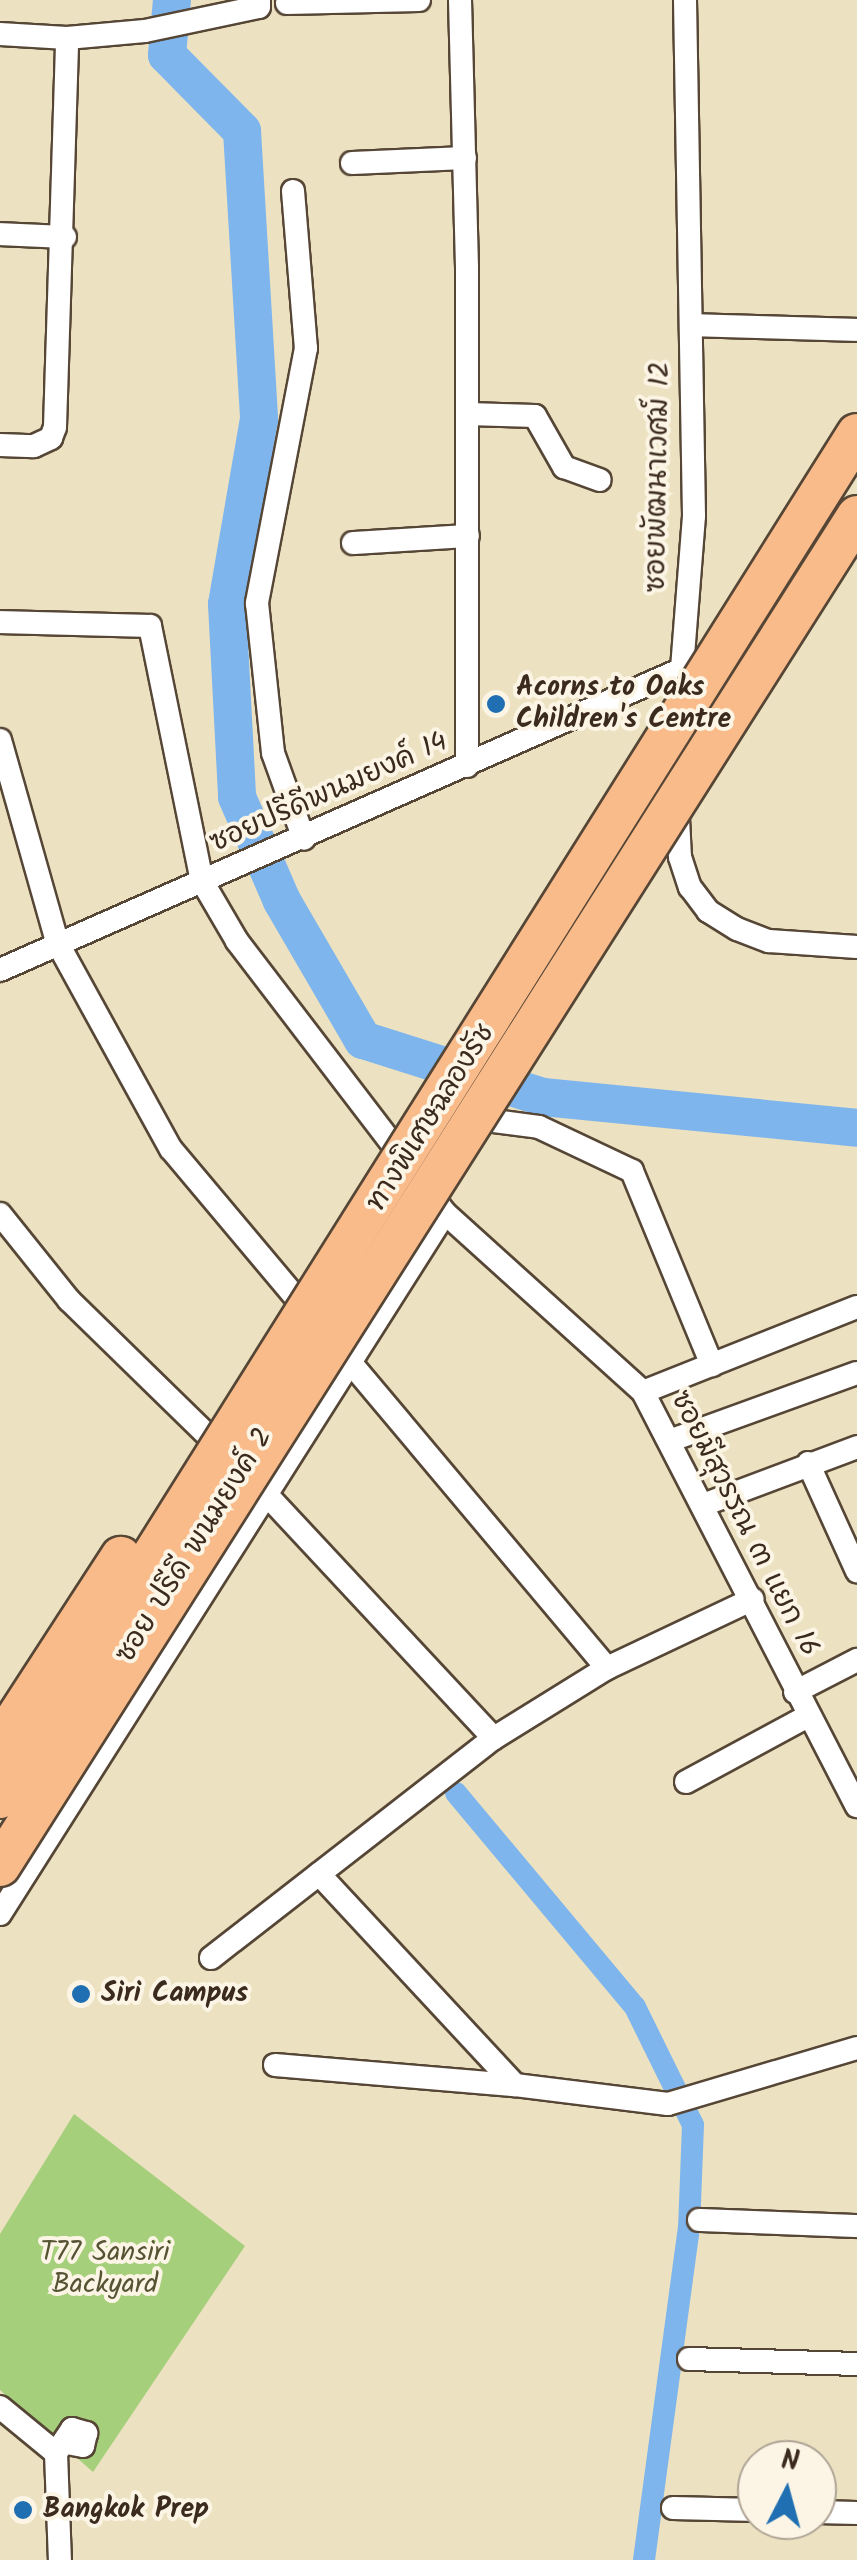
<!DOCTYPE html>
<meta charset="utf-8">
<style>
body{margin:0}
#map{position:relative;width:857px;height:2560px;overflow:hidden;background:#ece2c1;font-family:Kalam,"Playpen Sans Thai",sans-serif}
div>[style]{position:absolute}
.green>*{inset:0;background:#a5cf7b}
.canal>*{height:22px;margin:-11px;padding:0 11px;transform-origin:11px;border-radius:11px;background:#7eb5ed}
.river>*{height:38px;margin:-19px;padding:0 19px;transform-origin:19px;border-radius:19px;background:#7eb5ed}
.roads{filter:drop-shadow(2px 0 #564636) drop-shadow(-2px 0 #564636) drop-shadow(0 2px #564636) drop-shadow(0 -2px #564636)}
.minor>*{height:22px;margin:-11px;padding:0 11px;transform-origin:11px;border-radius:11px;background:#fff}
.bridges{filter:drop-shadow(2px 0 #564636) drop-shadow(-2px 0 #564636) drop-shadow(0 2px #564636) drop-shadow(0 -2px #564636)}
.motorway-bridge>*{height:40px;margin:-20px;padding:0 20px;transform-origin:20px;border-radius:20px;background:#fabb8b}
.dots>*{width:28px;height:28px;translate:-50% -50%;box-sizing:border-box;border:5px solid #fcf5e5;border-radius:50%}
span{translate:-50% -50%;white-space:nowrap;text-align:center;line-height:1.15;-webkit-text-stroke:8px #fcf5e5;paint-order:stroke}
.street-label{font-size:28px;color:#3b2a1e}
.poi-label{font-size:28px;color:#3b2a1e;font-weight:700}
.left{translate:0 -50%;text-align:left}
.park-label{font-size:28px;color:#565335}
.north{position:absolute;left:737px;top:2440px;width:100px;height:100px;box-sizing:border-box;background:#fcf5e5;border:2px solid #afa495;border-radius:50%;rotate:6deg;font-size:28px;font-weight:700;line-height:40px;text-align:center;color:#3b2a1e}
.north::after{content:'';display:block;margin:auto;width:35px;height:45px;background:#1f6fb2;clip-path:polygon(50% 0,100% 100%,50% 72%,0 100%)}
</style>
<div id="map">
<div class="green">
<i style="clip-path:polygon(74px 2114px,245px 2246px,93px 2472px,0 2390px,0 2234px)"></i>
</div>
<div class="canal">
<i style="left:456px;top:1793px;width:279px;rotate:50.1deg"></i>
<i style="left:635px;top:2007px;width:131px;rotate:63.8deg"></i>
<i style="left:693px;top:2125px;width:102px;rotate:92.2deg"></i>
<i style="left:689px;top:2227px;width:336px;rotate:97.7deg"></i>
</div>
<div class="river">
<i style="left:172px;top:0;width:55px;rotate:95.2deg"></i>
<i style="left:167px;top:55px;width:107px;rotate:45.4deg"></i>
<i style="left:242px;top:131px;width:289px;rotate:86.6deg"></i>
<i style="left:259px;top:419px;width:188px;rotate:99.8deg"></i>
<i style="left:227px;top:604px;width:193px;rotate:87deg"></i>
<i style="left:237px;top:797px;width:113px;rotate:66.6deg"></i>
<i style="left:282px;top:901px;width:161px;rotate:59.8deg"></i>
<i style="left:363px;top:1040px;width:189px;rotate:17.6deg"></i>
<i style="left:543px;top:1097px;width:316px;rotate:5.6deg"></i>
</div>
<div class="roads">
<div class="minor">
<i style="left:460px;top:0;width:268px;rotate:88.5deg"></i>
<i style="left:467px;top:268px;width:498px;rotate:90deg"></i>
<i style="left:685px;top:0;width:516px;rotate:89deg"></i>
<i style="left:694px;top:516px;width:244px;rotate:94.5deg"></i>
<i style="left:675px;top:759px;width:98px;rotate:87.1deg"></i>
<i style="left:680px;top:857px;width:32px;rotate:72deg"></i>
<i style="left:690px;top:887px;width:30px;rotate:53deg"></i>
<i style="left:708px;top:911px;width:34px;rotate:32deg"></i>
<i style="left:737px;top:929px;width:34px;rotate:21deg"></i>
<i style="left:769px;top:941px;width:88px;rotate:3.9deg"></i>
<i style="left:287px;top:3px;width:132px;rotate:-1.3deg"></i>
<i style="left:0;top:34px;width:67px;rotate:3.4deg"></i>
<i style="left:67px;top:38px;width:78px;rotate:-5.1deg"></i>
<i style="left:145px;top:31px;width:116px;rotate:-11.9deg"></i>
<i style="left:259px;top:7px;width:7px;rotate:-90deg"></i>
<i style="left:352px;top:163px;width:113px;rotate:-2.5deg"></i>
<i style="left:293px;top:191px;width:158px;rotate:85.3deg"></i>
<i style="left:306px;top:348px;width:260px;rotate:100.9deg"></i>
<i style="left:257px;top:603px;width:151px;rotate:83.9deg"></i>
<i style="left:273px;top:753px;width:91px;rotate:70.2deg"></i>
<i style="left:0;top:234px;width:65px;rotate:2.6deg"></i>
<i style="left:691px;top:325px;width:166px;rotate:1.7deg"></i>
<i style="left:468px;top:414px;width:67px;rotate:1.7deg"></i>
<i style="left:535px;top:416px;width:59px;rotate:60.4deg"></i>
<i style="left:564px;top:467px;width:38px;rotate:20deg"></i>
<i style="left:0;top:445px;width:34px;rotate:2deg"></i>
<i style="left:34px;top:446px;width:19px;rotate:-25deg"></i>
<i style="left:51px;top:438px;width:12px;rotate:-70deg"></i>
<i style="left:55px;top:427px;width:389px;rotate:-88.2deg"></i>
<i style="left:353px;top:543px;width:115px;rotate:-3.5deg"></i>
<i style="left:0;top:622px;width:150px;rotate:1.5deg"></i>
<i style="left:150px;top:626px;width:260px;rotate:78.5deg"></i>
<i style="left:202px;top:881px;width:69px;rotate:59.7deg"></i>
<i style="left:237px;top:941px;width:342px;rotate:52.6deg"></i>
<i style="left:445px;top:1213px;width:267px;rotate:42.1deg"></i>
<i style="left:643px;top:1392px;width:466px;rotate:62.7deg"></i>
<i style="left:0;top:740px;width:210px;rotate:74.2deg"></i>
<i style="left:57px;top:942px;width:236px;rotate:61.2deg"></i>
<i style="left:171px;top:1149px;width:678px;rotate:49.97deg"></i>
<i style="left:0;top:970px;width:745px;rotate:-23.81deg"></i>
<i style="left:494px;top:1121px;width:45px;rotate:7.6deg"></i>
<i style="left:539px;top:1127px;width:103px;rotate:25.3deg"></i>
<i style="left:632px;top:1171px;width:210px;rotate:67.6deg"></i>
<i style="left:0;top:1214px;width:110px;rotate:51.3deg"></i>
<i style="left:69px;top:1300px;width:221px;rotate:44.3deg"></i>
<i style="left:643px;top:1392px;width:230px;rotate:-21.7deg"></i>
<i style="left:669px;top:1441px;width:200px;rotate:-19.9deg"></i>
<i style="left:808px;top:1463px;width:119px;rotate:65.6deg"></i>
<i style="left:253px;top:1480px;width:353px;rotate:47deg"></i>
<i style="left:703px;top:1505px;width:165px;rotate:-20.6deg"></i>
<i style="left:795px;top:1692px;width:70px;rotate:-27.3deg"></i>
<i style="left:686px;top:1782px;width:139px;rotate:-28.4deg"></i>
<i style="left:319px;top:1874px;width:288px;rotate:47.1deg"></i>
<i style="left:515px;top:2085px;width:154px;rotate:7.1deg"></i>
<i style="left:668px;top:2104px;width:197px;rotate:-16.5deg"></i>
<i style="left:0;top:1914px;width:830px;rotate:-57.59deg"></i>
<i style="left:211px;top:1958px;width:358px;rotate:-37.9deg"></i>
<i style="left:494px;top:1738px;width:133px;rotate:-31.8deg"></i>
<i style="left:607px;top:1668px;width:161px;rotate:-25.3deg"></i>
<i style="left:275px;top:2065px;width:241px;rotate:4.8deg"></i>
<i style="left:699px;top:2220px;width:158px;rotate:2.2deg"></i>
<i style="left:689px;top:2359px;width:168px;rotate:1.7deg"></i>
<i style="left:0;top:2407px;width:72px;rotate:39.4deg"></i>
<i style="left:56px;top:2453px;width:107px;rotate:87.9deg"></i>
<i style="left:56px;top:2453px;width:29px;rotate:-56deg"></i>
<i style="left:72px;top:2429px;width:15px;rotate:16deg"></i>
<i style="left:86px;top:2433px;width:13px;rotate:103deg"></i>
<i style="left:83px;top:2446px;width:15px;rotate:-169deg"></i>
<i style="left:673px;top:2508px;width:84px;rotate:1.4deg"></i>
<i style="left:817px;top:2512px;width:40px;rotate:1.4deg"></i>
</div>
</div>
<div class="bridges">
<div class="motorway-bridge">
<i style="left:0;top:1743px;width:222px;rotate:-57deg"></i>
<i style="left:0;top:1798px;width:1611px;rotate:-57.86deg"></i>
<i style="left:0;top:1866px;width:1599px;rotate:-57.59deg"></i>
</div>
</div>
<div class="dots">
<i style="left:496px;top:704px;background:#1f6fb2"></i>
<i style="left:81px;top:1994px;background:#1f6fb2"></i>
<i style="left:23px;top:2510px;background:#1f6fb2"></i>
</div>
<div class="street-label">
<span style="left:659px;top:477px;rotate:-89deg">ซอยพัฒนาเวศม์ 12</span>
<span style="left:329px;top:793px;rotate:-24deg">ซอยปรีดีพนมยงค์ 14</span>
<span style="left:431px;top:1118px;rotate:-58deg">ทางพิเศษฉลองรัช</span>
<span style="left:744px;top:1524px;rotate:63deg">ซอยมีสุวรรณ ๓ แยก 16</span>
<span style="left:195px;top:1546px;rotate:-58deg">ซอย ปรีดี พนมยงค์ 2</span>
</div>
<div class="poi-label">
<span class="left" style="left:516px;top:704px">Acorns to Oaks<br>Children's Centre</span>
<span class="left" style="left:101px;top:1994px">Siri Campus</span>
<span class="left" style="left:43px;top:2510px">Bangkok Prep</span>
</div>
<div class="park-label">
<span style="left:105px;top:2269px">T77 Sansiri<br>Backyard</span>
</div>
<div class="north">N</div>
</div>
